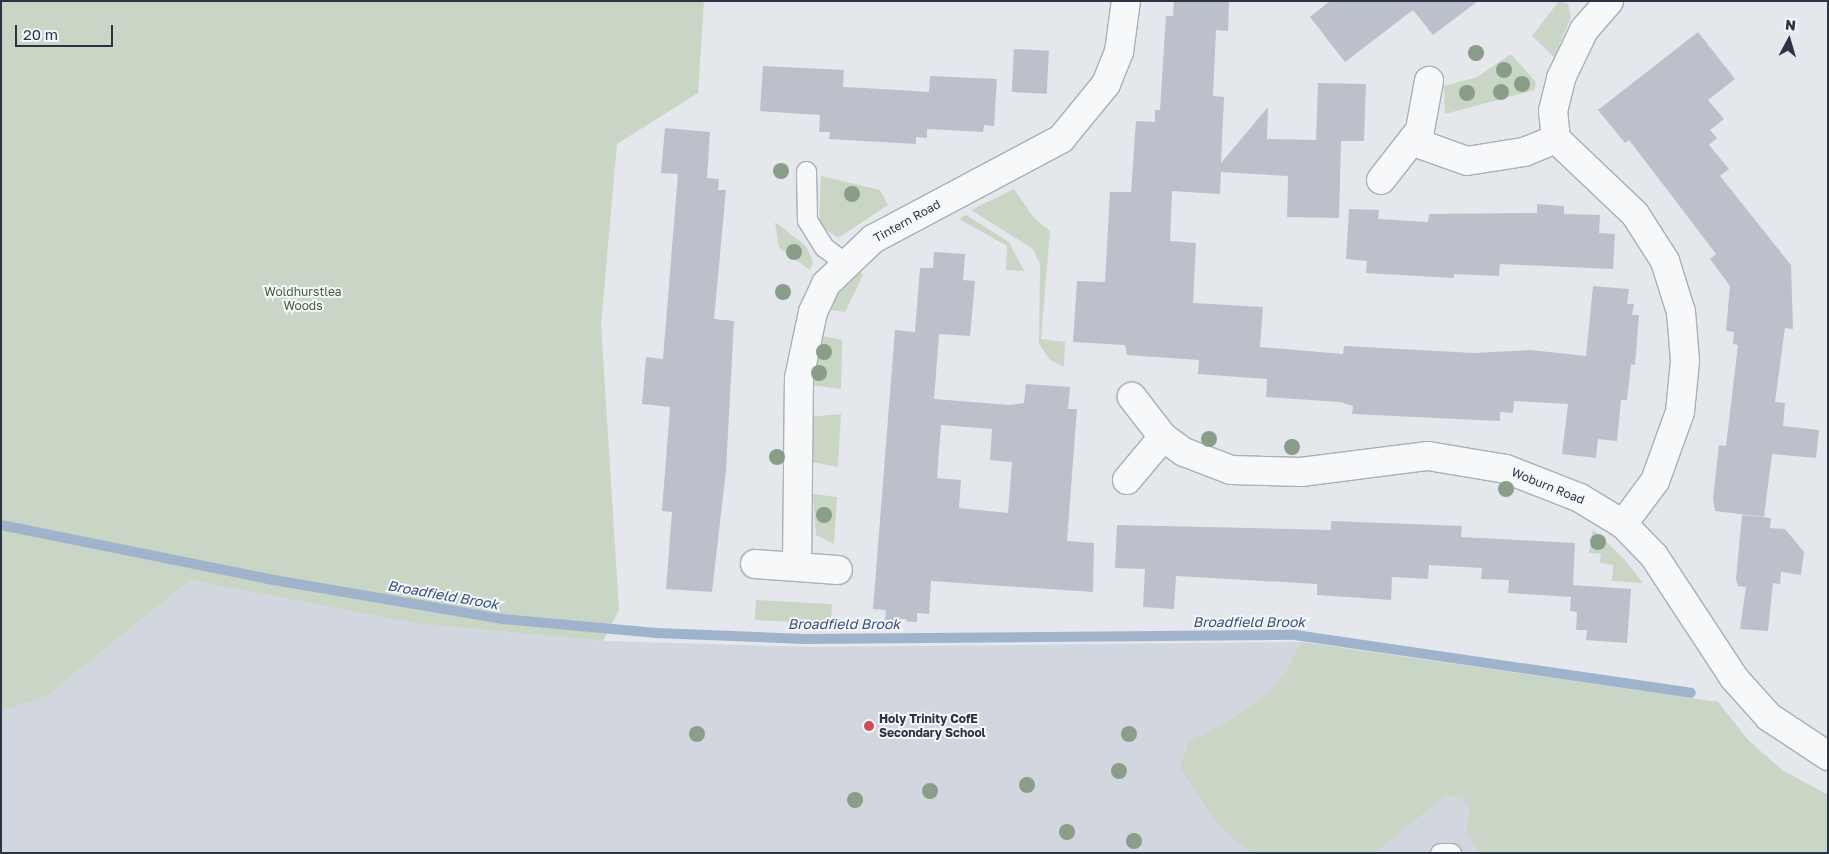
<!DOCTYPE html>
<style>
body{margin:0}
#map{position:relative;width:1829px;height:854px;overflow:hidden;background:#e4e7ec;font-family:"Golos Text",sans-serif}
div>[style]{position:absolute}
.built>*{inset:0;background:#d2d6de}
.green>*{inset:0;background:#c9d6c5;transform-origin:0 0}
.stream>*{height:10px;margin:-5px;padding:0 5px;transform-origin:5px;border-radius:5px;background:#9fb4cc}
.building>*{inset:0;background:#bbc0ca;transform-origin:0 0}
.roads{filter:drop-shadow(1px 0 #a9aeb7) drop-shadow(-1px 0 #a9aeb7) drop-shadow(0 1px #a9aeb7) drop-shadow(0 -1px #a9aeb7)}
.service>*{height:19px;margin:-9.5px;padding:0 9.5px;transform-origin:9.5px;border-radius:9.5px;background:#f7f8fa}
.minor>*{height:28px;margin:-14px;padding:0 14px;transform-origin:14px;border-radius:14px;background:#f7f8fa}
.trees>*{width:16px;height:16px;margin:-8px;border-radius:50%;background:#899d89}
.dots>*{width:14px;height:14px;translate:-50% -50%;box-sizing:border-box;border:2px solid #f4f6f9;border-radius:50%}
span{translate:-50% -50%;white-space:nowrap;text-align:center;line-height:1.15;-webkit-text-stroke:4px #f4f6f9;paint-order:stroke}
.street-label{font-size:12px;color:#2b3445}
.park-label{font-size:12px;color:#3f6138}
.poi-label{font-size:12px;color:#2b3445;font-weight:700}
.left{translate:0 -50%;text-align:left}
.water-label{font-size:14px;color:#34527a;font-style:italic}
.frame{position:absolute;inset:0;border:2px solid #2b3445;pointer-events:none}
.north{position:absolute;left:1764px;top:15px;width:50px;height:50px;-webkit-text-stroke:4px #f4f6f9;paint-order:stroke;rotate:6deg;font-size:14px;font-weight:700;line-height:20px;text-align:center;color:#2b3445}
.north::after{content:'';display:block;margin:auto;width:18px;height:22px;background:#2b3445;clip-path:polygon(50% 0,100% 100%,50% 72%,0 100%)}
.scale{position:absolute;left:15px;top:25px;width:98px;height:22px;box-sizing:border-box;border:2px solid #2b3445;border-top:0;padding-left:6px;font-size:15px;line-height:18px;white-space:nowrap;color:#2b3445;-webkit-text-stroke:4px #f4f6f9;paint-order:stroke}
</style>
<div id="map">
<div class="built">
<i style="clip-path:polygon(190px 580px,413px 623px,603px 641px,813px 647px,1301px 642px,1718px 702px,1748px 740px,1782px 770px,1828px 795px,1828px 853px,1px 853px,1px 712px,48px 695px)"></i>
</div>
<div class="green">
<i style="clip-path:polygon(1px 1px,704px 1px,698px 93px,617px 144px,601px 324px,619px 610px,603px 641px,413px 623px,190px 580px,48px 695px,1px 712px)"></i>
<i style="clip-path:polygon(1559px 1px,1568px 4px,1571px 17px,1554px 57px,1532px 36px)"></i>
<i style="clip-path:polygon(1511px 54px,1536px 82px,1534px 90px,1445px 114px,1444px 86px,1477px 77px)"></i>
<i style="clip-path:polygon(821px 176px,880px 190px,888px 205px,838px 238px,819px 225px)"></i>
<i style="clip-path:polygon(1014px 189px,1034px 218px,1050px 231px,1041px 339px,1065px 342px,1064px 367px,1050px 360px,1039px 344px,1040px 264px,1033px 249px,971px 210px)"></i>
<i style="clip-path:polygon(966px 215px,1009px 242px,1024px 271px,1006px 270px,1007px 246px,959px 219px)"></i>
<i style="clip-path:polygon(775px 222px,806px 246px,813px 262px,810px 270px,779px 248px)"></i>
<i style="clip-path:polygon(854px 268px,863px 275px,845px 312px,826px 309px)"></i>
<i style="clip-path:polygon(818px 335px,842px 340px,841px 389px,809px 385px)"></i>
<i style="clip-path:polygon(841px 414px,838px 467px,812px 462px,809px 417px)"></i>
<i style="clip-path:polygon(813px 494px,837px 497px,834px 544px,816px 535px)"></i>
<i style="clip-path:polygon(1593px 529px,1625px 560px,1643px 583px,1612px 581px,1613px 565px,1600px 563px,1601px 554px,1589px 553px)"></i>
<i style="left:756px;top:600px;width:76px;height:20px;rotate:3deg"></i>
<i style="clip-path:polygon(1301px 642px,1718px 702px,1748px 740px,1782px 770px,1828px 795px,1828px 853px,1480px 853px,1466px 831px,1470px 810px,1462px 797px,1446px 795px,1374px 853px,1251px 853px,1216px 823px,1180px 767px,1189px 742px,1231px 720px,1268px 693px,1287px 671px)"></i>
</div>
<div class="stream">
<i style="left:1px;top:525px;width:272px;rotate:11.4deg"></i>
<i style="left:268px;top:579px;width:237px;rotate:9.7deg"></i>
<i style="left:502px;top:619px;width:155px;rotate:5.2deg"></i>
<i style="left:656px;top:633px;width:148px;rotate:2.3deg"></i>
<i style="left:804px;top:639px;width:491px;rotate:-0.5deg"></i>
<i style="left:1295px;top:635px;width:400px;rotate:8.3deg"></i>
</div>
<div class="building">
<i style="clip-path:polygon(1174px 1px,1229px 1px,1228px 31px,1216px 30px,1213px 96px,1224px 97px,1221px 163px,1268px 107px,1267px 139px,1316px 140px,1318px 83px,1366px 84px,1364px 141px,1341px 141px,1339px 218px,1287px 217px,1288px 176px,1221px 172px,1220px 194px,1172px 191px,1170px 241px,1196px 243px,1193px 303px,1263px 307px,1260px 347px,1343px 354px,1344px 346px,1474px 353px,1530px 350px,1586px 356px,1593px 286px,1629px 289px,1627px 304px,1634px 304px,1632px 315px,1639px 315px,1635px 365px,1631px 364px,1627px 400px,1621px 400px,1617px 441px,1598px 439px,1596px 458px,1562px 454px,1568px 404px,1514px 401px,1513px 413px,1500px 412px,1500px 421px,1352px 414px,1353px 406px,1340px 402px,1266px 397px,1267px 379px,1198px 374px,1199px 360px,1127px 355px,1125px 345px,1073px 342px,1077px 281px,1105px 282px,1110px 192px,1131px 192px,1136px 121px,1155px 122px,1155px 110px,1160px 110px,1166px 16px,1173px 16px)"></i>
<i style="clip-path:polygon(1330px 1px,1478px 1px,1433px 35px,1413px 10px,1345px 62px,1310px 17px)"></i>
<i style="clip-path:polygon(1698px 32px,1735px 79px,1708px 100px,1724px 119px,1710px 130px,1717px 138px,1709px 145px,1729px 169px,1720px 176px,1791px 265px,1793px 329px,1785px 328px,1775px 402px,1785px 403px,1783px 426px,1819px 430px,1816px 458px,1772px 454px,1764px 517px,1715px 511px,1713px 499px,1719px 445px,1726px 446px,1738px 345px,1733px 344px,1734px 332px,1726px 331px,1730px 286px,1710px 259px,1716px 254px,1675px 200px,1629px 140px,1625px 143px,1598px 110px)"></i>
<i style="left:1014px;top:49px;width:35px;height:43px;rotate:3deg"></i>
<i style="clip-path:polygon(763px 66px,844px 70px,843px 87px,864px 88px,929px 92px,930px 76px,997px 79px,994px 126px,984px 125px,983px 132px,927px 129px,927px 138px,916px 137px,916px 144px,829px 139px,830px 132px,819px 132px,820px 115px,760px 111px)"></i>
<i style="clip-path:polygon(665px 128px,710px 132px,707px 178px,719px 179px,718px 190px,726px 190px,714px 319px,734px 321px,726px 470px,712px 592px,666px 589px,672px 512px,662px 511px,670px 407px,642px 404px,646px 357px,663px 359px,678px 174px,661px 173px)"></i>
<i style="clip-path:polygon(1537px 204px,1564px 206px,1564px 214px,1600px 215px,1599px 233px,1615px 234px,1613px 269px,1500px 264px,1499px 276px,1454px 274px,1454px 278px,1366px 273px,1367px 261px,1346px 259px,1349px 209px,1379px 210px,1378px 219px,1428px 222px,1429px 214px,1537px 213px)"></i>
<i style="clip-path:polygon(evenodd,934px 252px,965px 254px,963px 280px,975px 281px,970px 336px,939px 334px,934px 399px,1010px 405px,1024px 403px,1026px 384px,1070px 387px,1068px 409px,1077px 409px,1067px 541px,1094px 543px,1093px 592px,931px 581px,929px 614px,917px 613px,917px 622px,885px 620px,886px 610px,873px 609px,895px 330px,915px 332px,920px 268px,933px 268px,934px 252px,941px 425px,992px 429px,990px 460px,1012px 462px,1008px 513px,959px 508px,961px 480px,937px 478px,941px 425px)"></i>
<i style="clip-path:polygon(1742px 515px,1771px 518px,1770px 528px,1785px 529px,1804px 552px,1801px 575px,1781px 572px,1780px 584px,1773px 583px,1768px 631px,1740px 629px,1746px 587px,1738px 586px,1736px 579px)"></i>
<i style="clip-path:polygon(1331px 521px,1462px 526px,1461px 537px,1575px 543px,1573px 585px,1631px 589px,1627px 643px,1586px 640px,1587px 630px,1576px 630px,1577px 612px,1570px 611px,1571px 597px,1508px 593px,1509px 580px,1481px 579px,1482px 568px,1429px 565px,1428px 579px,1392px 577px,1391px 600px,1317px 595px,1317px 584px,1176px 576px,1174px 609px,1143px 607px,1145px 569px,1115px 568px,1117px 525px,1331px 530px)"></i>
</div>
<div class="roads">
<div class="service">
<i style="left:806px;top:171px;width:49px;rotate:88.8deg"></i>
<i style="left:807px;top:220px;width:32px;rotate:58deg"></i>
<i style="left:824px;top:247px;width:25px;rotate:37deg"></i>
<i style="left:1440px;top:853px;width:11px"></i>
</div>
<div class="minor">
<i style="left:1556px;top:139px;width:109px;rotate:43.5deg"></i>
<i style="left:1635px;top:214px;width:56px;rotate:57.4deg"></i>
<i style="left:1665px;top:261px;width:53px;rotate:72.6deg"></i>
<i style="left:1681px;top:312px;width:49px;rotate:85.3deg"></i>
<i style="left:1685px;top:361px;width:51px;rotate:95.6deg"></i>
<i style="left:1680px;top:412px;width:73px;rotate:109.9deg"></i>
<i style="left:1655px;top:481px;width:54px;rotate:126.7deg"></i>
<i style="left:1414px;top:142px;width:56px;rotate:19.7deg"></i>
<i style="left:1467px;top:161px;width:58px;rotate:-9deg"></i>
<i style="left:1524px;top:152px;width:35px;rotate:-22deg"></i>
<i style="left:1556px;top:139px;width:28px;rotate:-96deg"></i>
<i style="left:1553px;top:111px;width:34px;rotate:-76deg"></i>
<i style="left:1561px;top:78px;width:53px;rotate:-64.4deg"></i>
<i style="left:1584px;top:30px;width:38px;rotate:-49deg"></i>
<i style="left:1381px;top:180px;width:63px;rotate:-52deg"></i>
<i style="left:1420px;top:130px;width:50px;rotate:-79.6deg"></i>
<i style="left:1163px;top:437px;width:26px;rotate:36deg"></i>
<i style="left:1184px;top:452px;width:50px;rotate:21deg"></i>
<i style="left:1231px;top:470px;width:70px;rotate:1.6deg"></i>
<i style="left:1301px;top:472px;width:128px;rotate:-7.2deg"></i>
<i style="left:1428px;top:456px;width:79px;rotate:9.5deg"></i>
<i style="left:1506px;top:469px;width:79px;rotate:21.4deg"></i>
<i style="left:1580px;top:498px;width:50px;rotate:31.2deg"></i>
<i style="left:1623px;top:524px;width:45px;rotate:45.9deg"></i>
<i style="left:1654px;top:556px;width:146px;rotate:56.7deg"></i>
<i style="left:1734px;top:678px;width:52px;rotate:48.1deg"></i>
<i style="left:1769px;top:717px;width:71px;rotate:33.5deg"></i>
<i style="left:1127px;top:480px;width:56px;rotate:-50.1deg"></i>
<i style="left:1163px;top:437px;width:51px;rotate:-127.8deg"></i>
<i style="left:755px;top:564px;width:83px;rotate:4.1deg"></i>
<i style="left:797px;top:566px;width:188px;rotate:-89.4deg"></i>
<i style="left:799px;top:378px;width:67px;rotate:-78deg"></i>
<i style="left:813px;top:312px;width:31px;rotate:-65deg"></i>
<i style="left:826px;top:284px;width:65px;rotate:-43.8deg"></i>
<i style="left:873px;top:239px;width:213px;rotate:-28deg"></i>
<i style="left:1061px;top:139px;width:71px;rotate:-50.7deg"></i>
<i style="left:1106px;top:84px;width:35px;rotate:-68deg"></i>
<i style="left:1119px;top:52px;width:51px;rotate:-82.2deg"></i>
</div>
</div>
<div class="trees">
<i style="left:1476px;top:53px"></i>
<i style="left:1504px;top:70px"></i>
<i style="left:1522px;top:84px"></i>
<i style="left:1501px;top:92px"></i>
<i style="left:1467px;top:93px"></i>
<i style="left:781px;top:171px"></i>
<i style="left:852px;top:194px"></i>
<i style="left:794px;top:252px"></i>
<i style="left:783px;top:292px"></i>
<i style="left:824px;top:352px"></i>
<i style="left:819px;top:373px"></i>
<i style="left:1209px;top:439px"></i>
<i style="left:1292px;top:447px"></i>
<i style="left:777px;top:457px"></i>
<i style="left:1506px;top:489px"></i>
<i style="left:824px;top:515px"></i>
<i style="left:1598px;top:542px"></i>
<i style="left:697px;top:734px"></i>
<i style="left:1129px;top:734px"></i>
<i style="left:1119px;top:771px"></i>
<i style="left:1027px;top:785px"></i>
<i style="left:930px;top:791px"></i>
<i style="left:855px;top:800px"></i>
<i style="left:1067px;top:832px"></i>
<i style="left:1134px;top:841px"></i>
</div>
<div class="dots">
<i style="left:869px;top:726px;background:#d1495b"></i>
</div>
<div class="street-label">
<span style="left:907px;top:221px;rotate:-29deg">Tintern Road</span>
<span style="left:1548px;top:486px;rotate:22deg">Woburn Road</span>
</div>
<div class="park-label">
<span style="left:303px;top:299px">Woldhurstlea<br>Woods</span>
</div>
<div class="poi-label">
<span class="left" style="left:879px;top:726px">Holy Trinity CofE<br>Secondary School</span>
</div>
<div class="water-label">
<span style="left:443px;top:595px;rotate:10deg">Broadfield Brook</span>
<span style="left:1249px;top:622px">Broadfield Brook</span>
<span style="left:844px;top:624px">Broadfield Brook</span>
</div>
<div class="frame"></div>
<div class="north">N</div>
<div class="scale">20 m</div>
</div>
